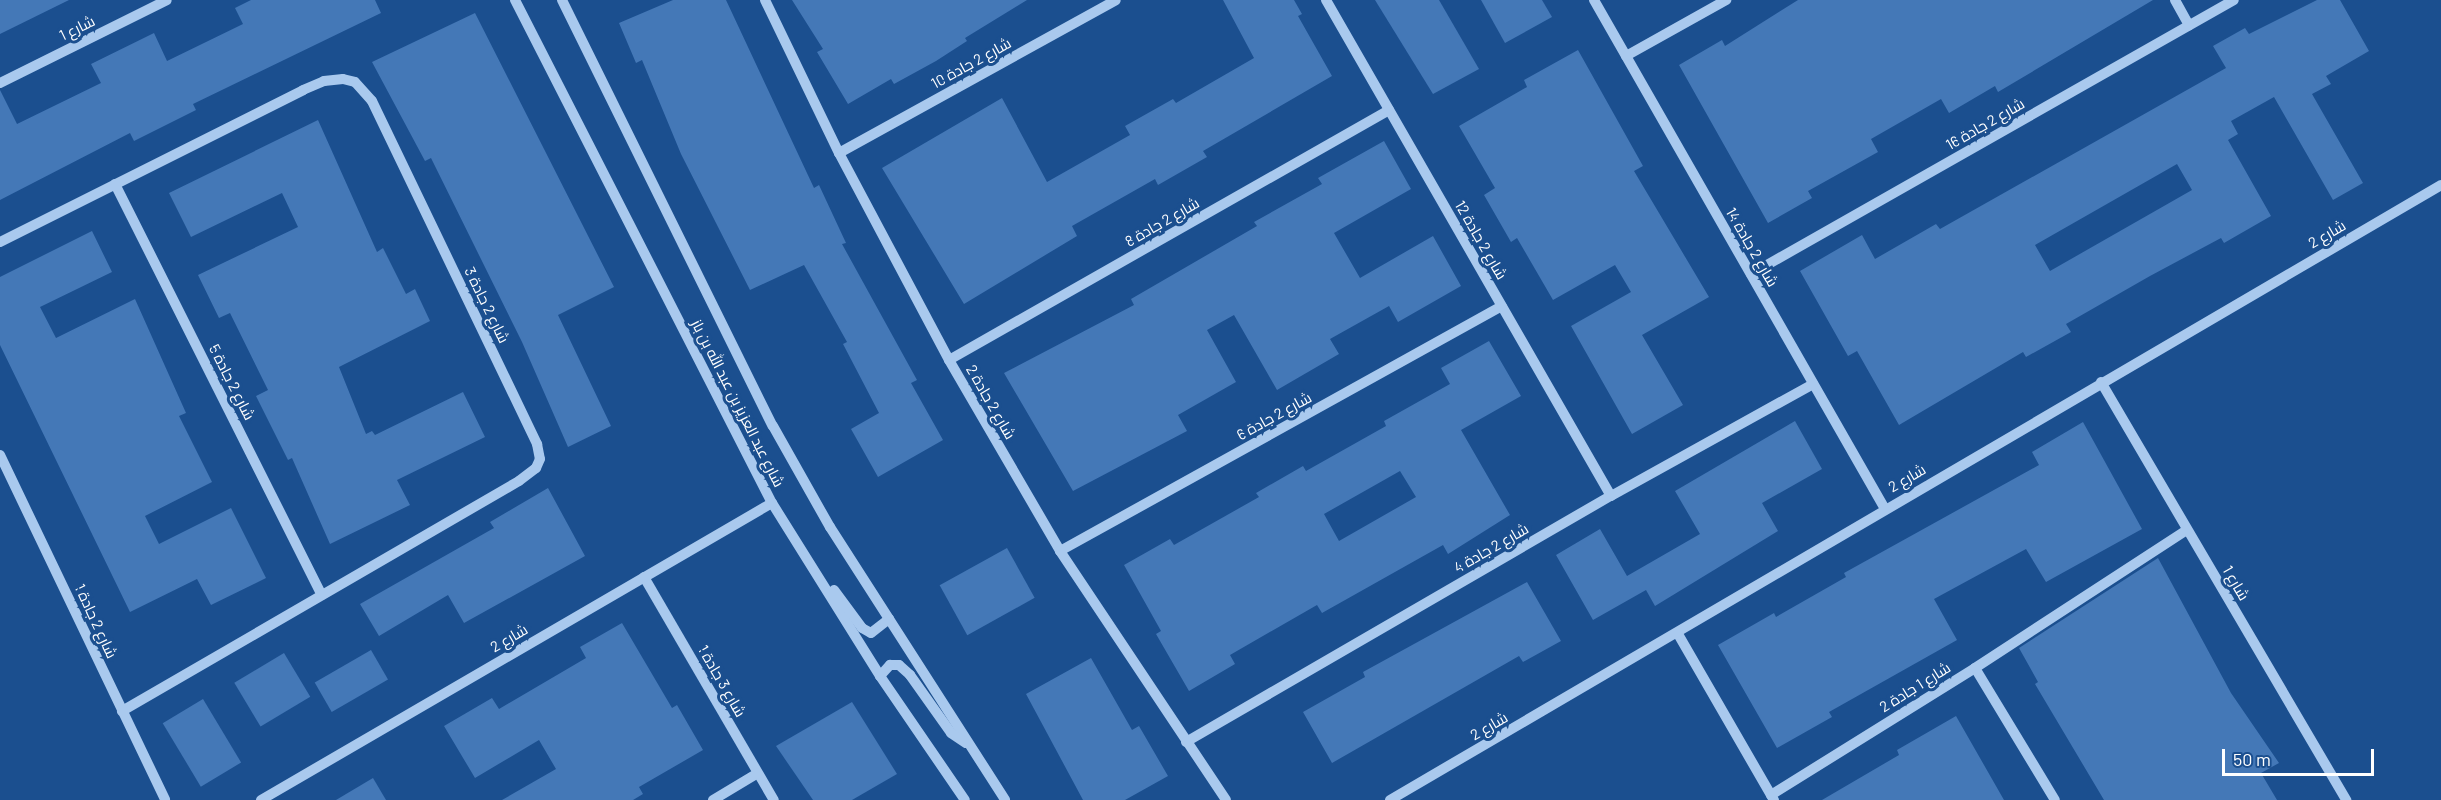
<!DOCTYPE html>
<meta charset="utf-8">
<style>
body{margin:0}
#map{position:relative;width:2441px;height:800px;overflow:hidden;background:#1b4f8f;font-family:Barlow,Cairo,sans-serif}
div>[style]{position:absolute}
.building>*{inset:0;background:#4478b7;transform-origin:0 0}
.minor>*{height:10px;margin:-5px;padding:0 5px;transform-origin:5px;border-radius:5px;background:#a9c9ee}
span{translate:-50% -50%;white-space:nowrap;text-align:center;line-height:1.15;-webkit-text-stroke:6px #1b4f8f;paint-order:stroke}
.street-label{font-size:15px;color:#fff}
.scale{position:absolute;left:2222px;top:749px;width:152px;height:27px;box-sizing:border-box;border:3px solid #fff;border-top:0;padding-left:8px;font-size:18px;line-height:21px;white-space:nowrap;color:#fff;-webkit-text-stroke:4px #1b4f8f;paint-order:stroke}
</style>
<div id="map">
<div class="building">
<i style="clip-path:polygon(0 0,69px 0,0 34px)"></i>
<i style="clip-path:polygon(251px 0,375px 0,381px 13px,193px 104px,196px 110px,134px 141px,130px 133px,0 200px,0 90px,17px 124px,101px 83px,91px 64px,154px 33px,167px 61px,243px 24px,235px 8px)"></i>
<i style="clip-path:polygon(673px 0,726px 0,814px 188px,819px 185px,846px 243px,842px 244px,917px 380px,911px 383px,943px 440px,878px 477px,851px 429px,879px 413px,843px 344px,847px 342px,804px 265px,750px 290px,681px 154px,642px 60px,636px 63px,619px 23px)"></i>
<i style="clip-path:polygon(792px 0,1027px 0,965px 38px,967px 41px,936px 61px,894px 84px,891px 79px,848px 104px,817px 52px,823px 49px)"></i>
<i style="clip-path:polygon(1223px 0,1294px 0,1302px 14px,1298px 16px,1332px 76px,1203px 151px,1207px 157px,1158px 185px,1155px 179px,1072px 226px,1077px 236px,964px 304px,882px 168px,1002px 98px,1047px 182px,1130px 135px,1125px 126px,1173px 99px,1176px 103px,1254px 58px)"></i>
<i style="clip-path:polygon(1375px 0,1439px 0,1479px 69px,1433px 94px)"></i>
<i style="clip-path:polygon(1481px 0,1542px 0,1552px 17px,1505px 43px)"></i>
<i style="clip-path:polygon(1798px 0,2153px 0,1998px 92px,1995px 86px,1949px 113px,1941px 99px,1871px 139px,1878px 152px,1808px 191px,1812px 198px,1768px 223px,1679px 65px,1722px 40px,1725px 46px)"></i>
<i style="clip-path:polygon(evenodd,2317px 0,2340px 0,2369px 51px,2326px 76px,2331px 84px,2312px 94px,2363px 183px,2333px 200px,2274px 97px,2231px 121px,2238px 134px,2228px 140px,2271px 216px,2224px 243px,2221px 238px,2150px 276px,2066px 324px,2071px 332px,2026px 357px,2023px 352px,1899px 425px,1857px 351px,1848px 356px,1800px 271px,1862px 235px,1875px 259px,1936px 224px,1940px 229px,2226px 68px,2213px 46px,2245px 28px,2249px 34px,2317px 0,2177px 164px,2192px 190px,2050px 271px,2035px 245px,2177px 164px)"></i>
<i style="clip-path:polygon(475px 13px,614px 287px,558px 315px,611px 426px,568px 447px,522px 342px,431px 158px,425px 161px,372px 62px)"></i>
<i style="clip-path:polygon(1578px 50px,1643px 166px,1634px 171px,1709px 297px,1642px 335px,1683px 405px,1632px 434px,1571px 326px,1631px 292px,1615px 265px,1553px 300px,1517px 238px,1511px 242px,1484px 195px,1495px 188px,1459px 126px,1527px 87px,1524px 80px)"></i>
<i style="clip-path:polygon(318px 120px,377px 252px,383px 248px,406px 294px,415px 289px,430px 321px,339px 367px,366px 434px,372px 431px,375px 435px,463px 392px,485px 437px,397px 480px,410px 505px,330px 544px,292px 458px,288px 460px,256px 396px,268px 390px,230px 313px,219px 318px,198px 275px,298px 227px,282px 193px,191px 237px,169px 193px)"></i>
<i style="clip-path:polygon(1384px 141px,1411px 189px,1334px 233px,1360px 278px,1433px 236px,1461px 286px,1398px 322px,1389px 306px,1330px 339px,1339px 354px,1277px 390px,1234px 315px,1207px 330px,1236px 382px,1178px 415px,1187px 431px,1073px 491px,1004px 373px,1134px 305px,1131px 299px,1257px 226px,1254px 222px,1322px 184px,1318px 178px)"></i>
<i style="clip-path:polygon(92px 231px,112px 272px,40px 307px,56px 338px,135px 299px,186px 413px,179px 416px,212px 482px,145px 516px,159px 544px,231px 508px,266px 578px,211px 605px,197px 579px,130px 612px,0 345px,0 277px)"></i>
<i style="clip-path:polygon(evenodd,1489px 341px,1521px 396px,1461px 430px,1510px 515px,1448px 554px,1443px 545px,1322px 613px,1317px 605px,1230px 655px,1235px 664px,1189px 691px,1156px 634px,1161px 631px,1124px 565px,1170px 539px,1174px 545px,1259px 497px,1256px 493px,1303px 466px,1306px 471px,1386px 426px,1384px 421px,1450px 384px,1441px 368px,1489px 341px,1400px 471px,1416px 497px,1339px 541px,1324px 514px,1400px 471px)"></i>
<i style="clip-path:polygon(1795px 421px,1822px 469px,1762px 503px,1778px 531px,1655px 606px,1646px 590px,1593px 620px,1556px 555px,1600px 529px,1627px 576px,1700px 534px,1675px 491px)"></i>
<i style="clip-path:polygon(2083px 422px,2142px 529px,2046px 582px,2026px 549px,1934px 599px,1957px 640px,1829px 712px,1832px 717px,1777px 748px,1718px 645px,1774px 613px,1776px 617px,1846px 577px,1844px 573px,2039px 465px,2032px 452px)"></i>
<i style="clip-path:polygon(548px 488px,585px 556px,464px 623px,448px 595px,379px 636px,360px 604px,494px 528px,490px 522px)"></i>
<i style="left:1007px;top:548px;width:57px;height:77px;rotate:61deg"></i>
<i style="clip-path:polygon(2158px 558px,2231px 693px,2279px 763px,2261px 773px,2277px 800px,2104px 800px,2035px 684px,2038px 682px,2019px 648px)"></i>
<i style="clip-path:polygon(1527px 582px,1561px 641px,1523px 662px,1519px 656px,1332px 763px,1303px 712px,1365px 677px,1363px 672px)"></i>
<i style="clip-path:polygon(622px 623px,672px 708px,677px 705px,703px 750px,639px 787px,643px 794px,633px 800px,502px 800px,556px 769px,539px 740px,475px 778px,444px 726px,492px 698px,499px 709px,586px 658px,580px 647px)"></i>
<i style="left:371px;top:650px;width:34px;height:65px;rotate:60deg"></i>
<i style="left:284px;top:653px;width:51px;height:58px;rotate:59deg"></i>
<i style="clip-path:polygon(1091px 658px,1132px 730px,1139px 726px,1168px 776px,1125px 800px,1083px 800px,1026px 694px)"></i>
<i style="left:203px;top:699px;width:74px;height:47px;rotate:59deg"></i>
<i style="clip-path:polygon(852px 702px,897px 774px,852px 800px,813px 800px,776px 746px)"></i>
<i style="clip-path:polygon(1956px 716px,2004px 800px,1822px 800px,1899px 755px,1897px 750px)"></i>
<i style="clip-path:polygon(373px 778px,386px 800px,336px 800px)"></i>
</div>
<div class="minor">
<i style="left:515px;top:0;width:565px;rotate:62.94deg"></i>
<i style="left:772px;top:503px;width:204px;rotate:58deg"></i>
<i style="left:880px;top:676px;width:150px;rotate:55.6deg"></i>
<i style="left:562px;top:0;width:475px;rotate:63.7deg"></i>
<i style="left:773px;top:426px;width:116px;rotate:60.6deg"></i>
<i style="left:830px;top:527px;width:324px;rotate:57.3deg"></i>
<i style="left:765px;top:0;width:170px;rotate:64.2deg"></i>
<i style="left:839px;top:153px;width:234px;rotate:62deg"></i>
<i style="left:949px;top:360px;width:221px;rotate:59.8deg"></i>
<i style="left:1060px;top:551px;width:299px;rotate:56.3deg"></i>
<i style="left:1326px;top:0;width:572px;rotate:60.12deg"></i>
<i style="left:1594px;top:0;width:586px;rotate:60.24deg"></i>
<i style="left:2175px;top:0;width:29px;rotate:61deg"></i>
<i style="left:1626px;top:56px;width:115px;rotate:-29.2deg"></i>
<i style="left:0;top:83px;width:186px;rotate:-26.4deg"></i>
<i style="left:839px;top:153px;width:316px;rotate:-28.9deg"></i>
<i style="left:115px;top:184px;width:460px;rotate:63.3deg"></i>
<i style="left:0;top:242px;width:339px;rotate:-26.6deg"></i>
<i style="left:303px;top:90px;width:23px;rotate:-23deg"></i>
<i style="left:324px;top:81px;width:19px;rotate:-6deg"></i>
<i style="left:343px;top:79px;width:12px;rotate:14deg"></i>
<i style="left:355px;top:82px;width:25px;rotate:48deg"></i>
<i style="left:372px;top:101px;width:381px;rotate:64.3deg"></i>
<i style="left:537px;top:444px;width:15px;rotate:79deg"></i>
<i style="left:540px;top:459px;width:10px;rotate:114deg"></i>
<i style="left:536px;top:468px;width:21px;rotate:143deg"></i>
<i style="left:519px;top:481px;width:459px;rotate:149.9deg"></i>
<i style="left:1751px;top:274px;width:555px;rotate:-29.57deg"></i>
<i style="left:949px;top:360px;width:506px;rotate:-29.6deg"></i>
<i style="left:2101px;top:382px;width:485px;rotate:59.6deg"></i>
<i style="left:0;top:455px;width:382px;rotate:64.4deg"></i>
<i style="left:1060px;top:551px;width:505px;rotate:-29deg"></i>
<i style="left:644px;top:577px;width:258px;rotate:59.8deg"></i>
<i style="left:834px;top:590px;width:47px;rotate:53.6deg"></i>
<i style="left:862px;top:628px;width:10px;rotate:29deg"></i>
<i style="left:871px;top:633px;width:23px;rotate:-38deg"></i>
<i style="left:1678px;top:634px;width:192px;rotate:60deg"></i>
<i style="left:1975px;top:668px;width:253px;rotate:-33.1deg"></i>
<i style="left:880px;top:676px;width:15px;rotate:-48deg"></i>
<i style="left:890px;top:665px;width:9px"></i>
<i style="left:899px;top:665px;width:15px;rotate:42deg"></i>
<i style="left:910px;top:675px;width:71px;rotate:54.7deg"></i>
<i style="left:951px;top:733px;width:18px;rotate:34deg"></i>
<i style="left:1186px;top:742px;width:491px;rotate:-30.1deg"></i>
<i style="left:1611px;top:496px;width:231px;rotate:-29deg"></i>
<i style="left:1771px;top:795px;width:240px;rotate:-31.9deg"></i>
<i style="left:1975px;top:668px;width:154px;rotate:58.8deg"></i>
<i style="left:261px;top:800px;width:591px;rotate:-30.17deg"></i>
<i style="left:713px;top:800px;width:52px;rotate:-31deg"></i>
<i style="left:1390px;top:800px;width:1218px;rotate:-30.33deg"></i>
</div>
<div class="street-label">
<span style="left:77px;top:28px;rotate:-26deg">شارع 1</span>
<span style="left:971px;top:63px;rotate:-29deg">شارع 2 جادة 10</span>
<span style="left:1985px;top:124px;rotate:-30deg">شارع 2 جادة 16</span>
<span style="left:1162px;top:222px;rotate:-30deg">شارع 2 جادة 8</span>
<span style="left:2327px;top:234px;rotate:-30deg">شارع 2</span>
<span style="left:1481px;top:240px;rotate:60deg">شارع 2 جادة 12</span>
<span style="left:1752px;top:247px;rotate:60deg">شارع 2 جادة 14</span>
<span style="left:487px;top:305px;rotate:64deg">شارع 2 جادة 3</span>
<span style="left:232px;top:382px;rotate:63deg">شارع 2 جادة 5</span>
<span style="left:991px;top:402px;rotate:60deg">شارع 2 جادة 2</span>
<span style="left:738px;top:403px;rotate:63deg">شارع عبد العزيز بن عبد الله بن باز</span>
<span style="left:1274px;top:416px;rotate:-29deg">شارع 2 جادة 6</span>
<span style="left:1907px;top:478px;rotate:-30deg">شارع 2</span>
<span style="left:1491px;top:548px;rotate:-30deg">شارع 2 جادة 4</span>
<span style="left:2236px;top:583px;rotate:60deg">شارع 1</span>
<span style="left:96px;top:621px;rotate:65deg">شارع 2 جادة 1</span>
<span style="left:509px;top:638px;rotate:-30deg">شارع 2</span>
<span style="left:722px;top:681px;rotate:60deg">شارع 3 جادة 1</span>
<span style="left:1915px;top:687px;rotate:-32deg">شارع 1 جادة 2</span>
<span style="left:1489px;top:726px;rotate:-30deg">شارع 2</span>
</div>
<div class="scale">50 m</div>
</div>
